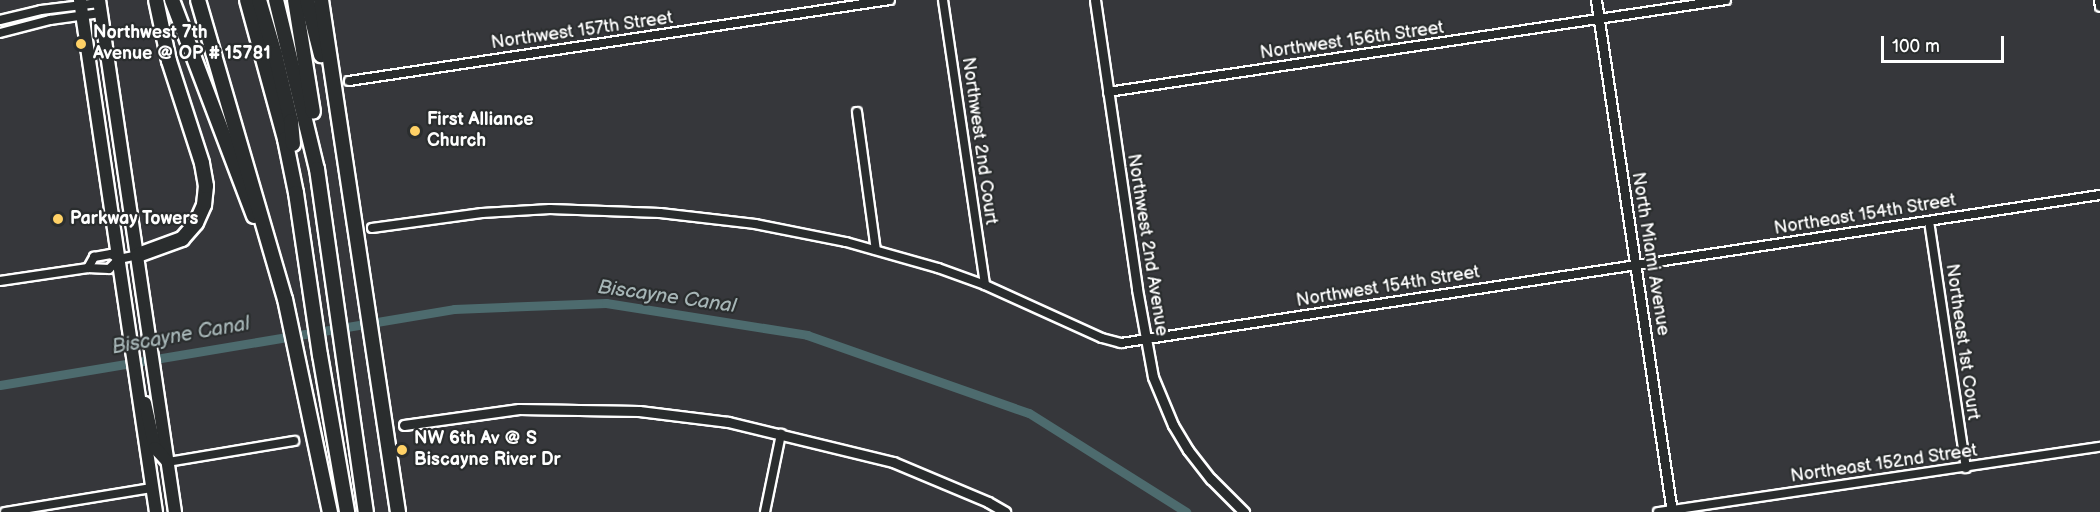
<!DOCTYPE html>
<style>
body{margin:0}
#map{position:relative;width:2100px;height:512px;overflow:hidden;background:#36373b;font-family:"Balsamiq Sans",sans-serif}
div>[style]{position:absolute}
.canal>*{height:9px;margin:-4.5px;padding:0 4.5px;transform-origin:4.5px;border-radius:4.5px;background:#4d6b6e}
.roads{filter:drop-shadow(2px 0 #fff) drop-shadow(-2px 0 #fff) drop-shadow(0 2px #fff) drop-shadow(0 -2px #fff)}
.minor>*{height:8px;margin:-4px;padding:0 4px;transform-origin:4px;border-radius:4px;background:#2a2d2e}
.tertiary>*{height:9px;margin:-4.5px;padding:0 4.5px;transform-origin:4.5px;border-radius:4.5px;background:#2a2d2e}
.primary>*{height:12px;margin:-6px;padding:0 6px;transform-origin:6px;border-radius:6px;background:#2a2d2e}
.motorway>*{height:14px;margin:-7px;padding:0 7px;transform-origin:7px;border-radius:7px;background:#2a2d2e}
.dots>*{width:16px;height:16px;translate:-50% -50%;box-sizing:border-box;border:3px solid #2a2d2e;border-radius:50%}
span{translate:-50% -50%;white-space:nowrap;text-align:center;line-height:1.15;-webkit-text-stroke:4.5px #2a2d2e;paint-order:stroke}
.street-label{font-size:18px;color:#fff}
.poi-label{font-size:18px;color:#fff;font-weight:700}
.left{translate:0 -50%;text-align:left}
.water-label{font-size:20px;color:#a6b5b6;font-style:italic}
.scale{position:absolute;left:1881px;top:36px;width:123px;height:27px;box-sizing:border-box;border:3px solid #fff;border-top:0;padding-left:8px;font-size:18px;line-height:21px;white-space:nowrap;color:#fff;-webkit-text-stroke:4px #2a2d2e;paint-order:stroke}
</style>
<div id="map">
<div class="canal">
<i style="left:0;top:385px;width:460px;rotate:-9.5deg"></i>
<i style="left:454px;top:309px;width:152px;rotate:-2.3deg"></i>
<i style="left:606px;top:303px;width:204px;rotate:9deg"></i>
<i style="left:807px;top:335px;width:235px;rotate:19.4deg"></i>
<i style="left:1029px;top:413px;width:186px;rotate:32.2deg"></i>
</div>
<div class="roads">
<div class="minor">
<i style="left:943px;top:0;width:288px;rotate:81.6deg"></i>
<i style="left:0;top:20px;width:42px;rotate:-13.7deg"></i>
<i style="left:41px;top:10px;width:58px;rotate:-6.9deg"></i>
<i style="left:0;top:33px;width:52px;rotate:-14.6deg"></i>
<i style="left:50px;top:20px;width:51px;rotate:-7.8deg"></i>
<i style="left:349px;top:81px;width:547px;rotate:-8.52deg"></i>
<i style="left:1108px;top:92px;width:625px;rotate:-8.47deg"></i>
<i style="left:857px;top:112px;width:139px;rotate:82.2deg"></i>
<i style="left:1929px;top:221px;width:250px;rotate:81.5deg"></i>
<i style="left:372px;top:228px;width:111px;rotate:-7.8deg"></i>
<i style="left:482px;top:213px;width:68px;rotate:-3.4deg"></i>
<i style="left:550px;top:209px;width:110px;rotate:2.1deg"></i>
<i style="left:660px;top:213px;width:96px;rotate:6.6deg"></i>
<i style="left:755px;top:224px;width:93px;rotate:11.2deg"></i>
<i style="left:846px;top:242px;width:96px;rotate:15.8deg"></i>
<i style="left:938px;top:268px;width:50px;rotate:19.9deg"></i>
<i style="left:985px;top:285px;width:128px;rotate:24.4deg"></i>
<i style="left:1102px;top:338px;width:20px;rotate:15deg"></i>
<i style="left:1121px;top:343px;width:990px;rotate:-8.6deg"></i>
<i style="left:88px;top:268px;width:13px;rotate:-61deg"></i>
<i style="left:94px;top:257px;width:17px;rotate:-10deg"></i>
<i style="left:111px;top:254px;width:9px;rotate:32deg"></i>
<i style="left:0;top:281px;width:89px;rotate:-8.4deg"></i>
<i style="left:88px;top:268px;width:21px;rotate:3deg"></i>
<i style="left:109px;top:269px;width:14px;rotate:-45deg"></i>
<i style="left:119px;top:259px;width:19px;rotate:-12deg"></i>
<i style="left:168px;top:462px;width:128px;rotate:-9.5deg"></i>
<i style="left:5px;top:512px;width:149px;rotate:-9.3deg"></i>
<i style="left:765px;top:512px;width:80px;rotate:-78.4deg"></i>
<i style="left:1658px;top:512px;width:447px;rotate:-8.4deg"></i>
</div>
<div class="tertiary">
<i style="left:1095px;top:0;width:292px;rotate:81.7deg"></i>
<i style="left:1137px;top:289px;width:89px;rotate:79.7deg"></i>
<i style="left:1153px;top:377px;width:52px;rotate:67.4deg"></i>
<i style="left:1173px;top:425px;width:29px;rotate:59deg"></i>
<i style="left:1188px;top:450px;width:37px;rotate:52deg"></i>
<i style="left:1211px;top:479px;width:47px;rotate:45deg"></i>
<i style="left:1596px;top:0;width:518px;rotate:81.56deg"></i>
<i style="left:2099px;top:0;width:6px;rotate:81deg"></i>
<i style="left:404px;top:425px;width:116px;rotate:-7.9deg"></i>
<i style="left:519px;top:409px;width:120px;rotate:1deg"></i>
<i style="left:639px;top:411px;width:90px;rotate:7deg"></i>
<i style="left:728px;top:422px;width:170px;rotate:13.6deg"></i>
<i style="left:893px;top:462px;width:103px;rotate:22.8deg"></i>
<i style="left:988px;top:502px;width:20px;rotate:30deg"></i>
</div>
<div class="primary">
<i style="left:80px;top:0;width:518px;rotate:81.56deg"></i>
<i style="left:99px;top:0;width:518px;rotate:81.56deg"></i>
<i style="left:145px;top:403px;width:46px;rotate:77.5deg"></i>
<i style="left:155px;top:448px;width:19px;rotate:47deg"></i>
</div>
<div class="motorway">
<i style="left:172px;top:0;width:231px;rotate:69.2deg"></i>
<i style="left:198px;top:0;width:311px;rotate:73.8deg"></i>
<i style="left:285px;top:299px;width:218px;rotate:78.1deg"></i>
<i style="left:247px;top:0;width:144px;rotate:74.7deg"></i>
<i style="left:285px;top:139px;width:55px;rotate:78.5deg"></i>
<i style="left:296px;top:193px;width:164px;rotate:81.6deg"></i>
<i style="left:320px;top:355px;width:159px;rotate:80.2deg"></i>
<i style="left:259px;top:0;width:56px;rotate:73.5deg"></i>
<i style="left:275px;top:54px;width:69px;rotate:76.6deg"></i>
<i style="left:291px;top:121px;width:23px;rotate:85deg"></i>
<i style="left:276px;top:0;width:174px;rotate:76.4deg"></i>
<i style="left:317px;top:169px;width:346px;rotate:81.9deg"></i>
<i style="left:295px;top:0;width:113px;rotate:80.9deg"></i>
<i style="left:307px;top:0;width:57px;rotate:75.7deg"></i>
<i style="left:321px;top:0;width:518px;rotate:81.45deg"></i>
<i style="left:138px;top:255px;width:47px;rotate:-20deg"></i>
<i style="left:182px;top:239px;width:21px;rotate:-49deg"></i>
<i style="left:196px;top:223px;width:20px;rotate:-66deg"></i>
<i style="left:204px;top:205px;width:19px;rotate:-84deg"></i>
<i style="left:206px;top:186px;width:23px;rotate:-100deg"></i>
<i style="left:202px;top:163px;width:107px;rotate:-107.9deg"></i>
<i style="left:169px;top:61px;width:62px;rotate:-102deg"></i>
</div>
</div>
<div class="dots">
<i style="left:81px;top:44px;background:#ffd166"></i>
<i style="left:415px;top:131px;background:#ffd166"></i>
<i style="left:58px;top:219px;background:#ffd166"></i>
<i style="left:402px;top:450px;background:#ffd166"></i>
</div>
<div class="street-label">
<span style="left:582px;top:31px;rotate:-8deg">Northwest 157th Street</span>
<span style="left:1352px;top:41px;rotate:-8deg">Northwest 156th Street</span>
<span style="left:979px;top:141px;rotate:82deg">Northwest 2nd Court</span>
<span style="left:1865px;top:215px;rotate:-9deg">Northeast 154th Street</span>
<span style="left:1147px;top:245px;rotate:81deg">Northwest 2nd Avenue</span>
<span style="left:1650px;top:254px;rotate:81deg">North Miami Avenue</span>
<span style="left:1388px;top:287px;rotate:-9deg">Northwest 154th Street</span>
<span style="left:1962px;top:342px;rotate:82deg">Northeast 1st Court</span>
<span style="left:1884px;top:464px;rotate:-8deg">Northeast 152nd Street</span>
</div>
<div class="poi-label">
<span class="left" style="left:93px;top:44px">Northwest 7th<br>Avenue @ OP # 15781</span>
<span class="left" style="left:427px;top:131px">First Alliance<br>Church</span>
<span class="left" style="left:70px;top:219px">Parkway Towers</span>
<span class="left" style="left:414px;top:450px">NW 6th Av @ S<br>Biscayne River Dr</span>
</div>
<div class="water-label">
<span style="left:667px;top:297px;rotate:8deg">Biscayne Canal</span>
<span style="left:181px;top:336px;rotate:-10deg">Biscayne Canal</span>
</div>
<div class="scale">100 m</div>
</div>
